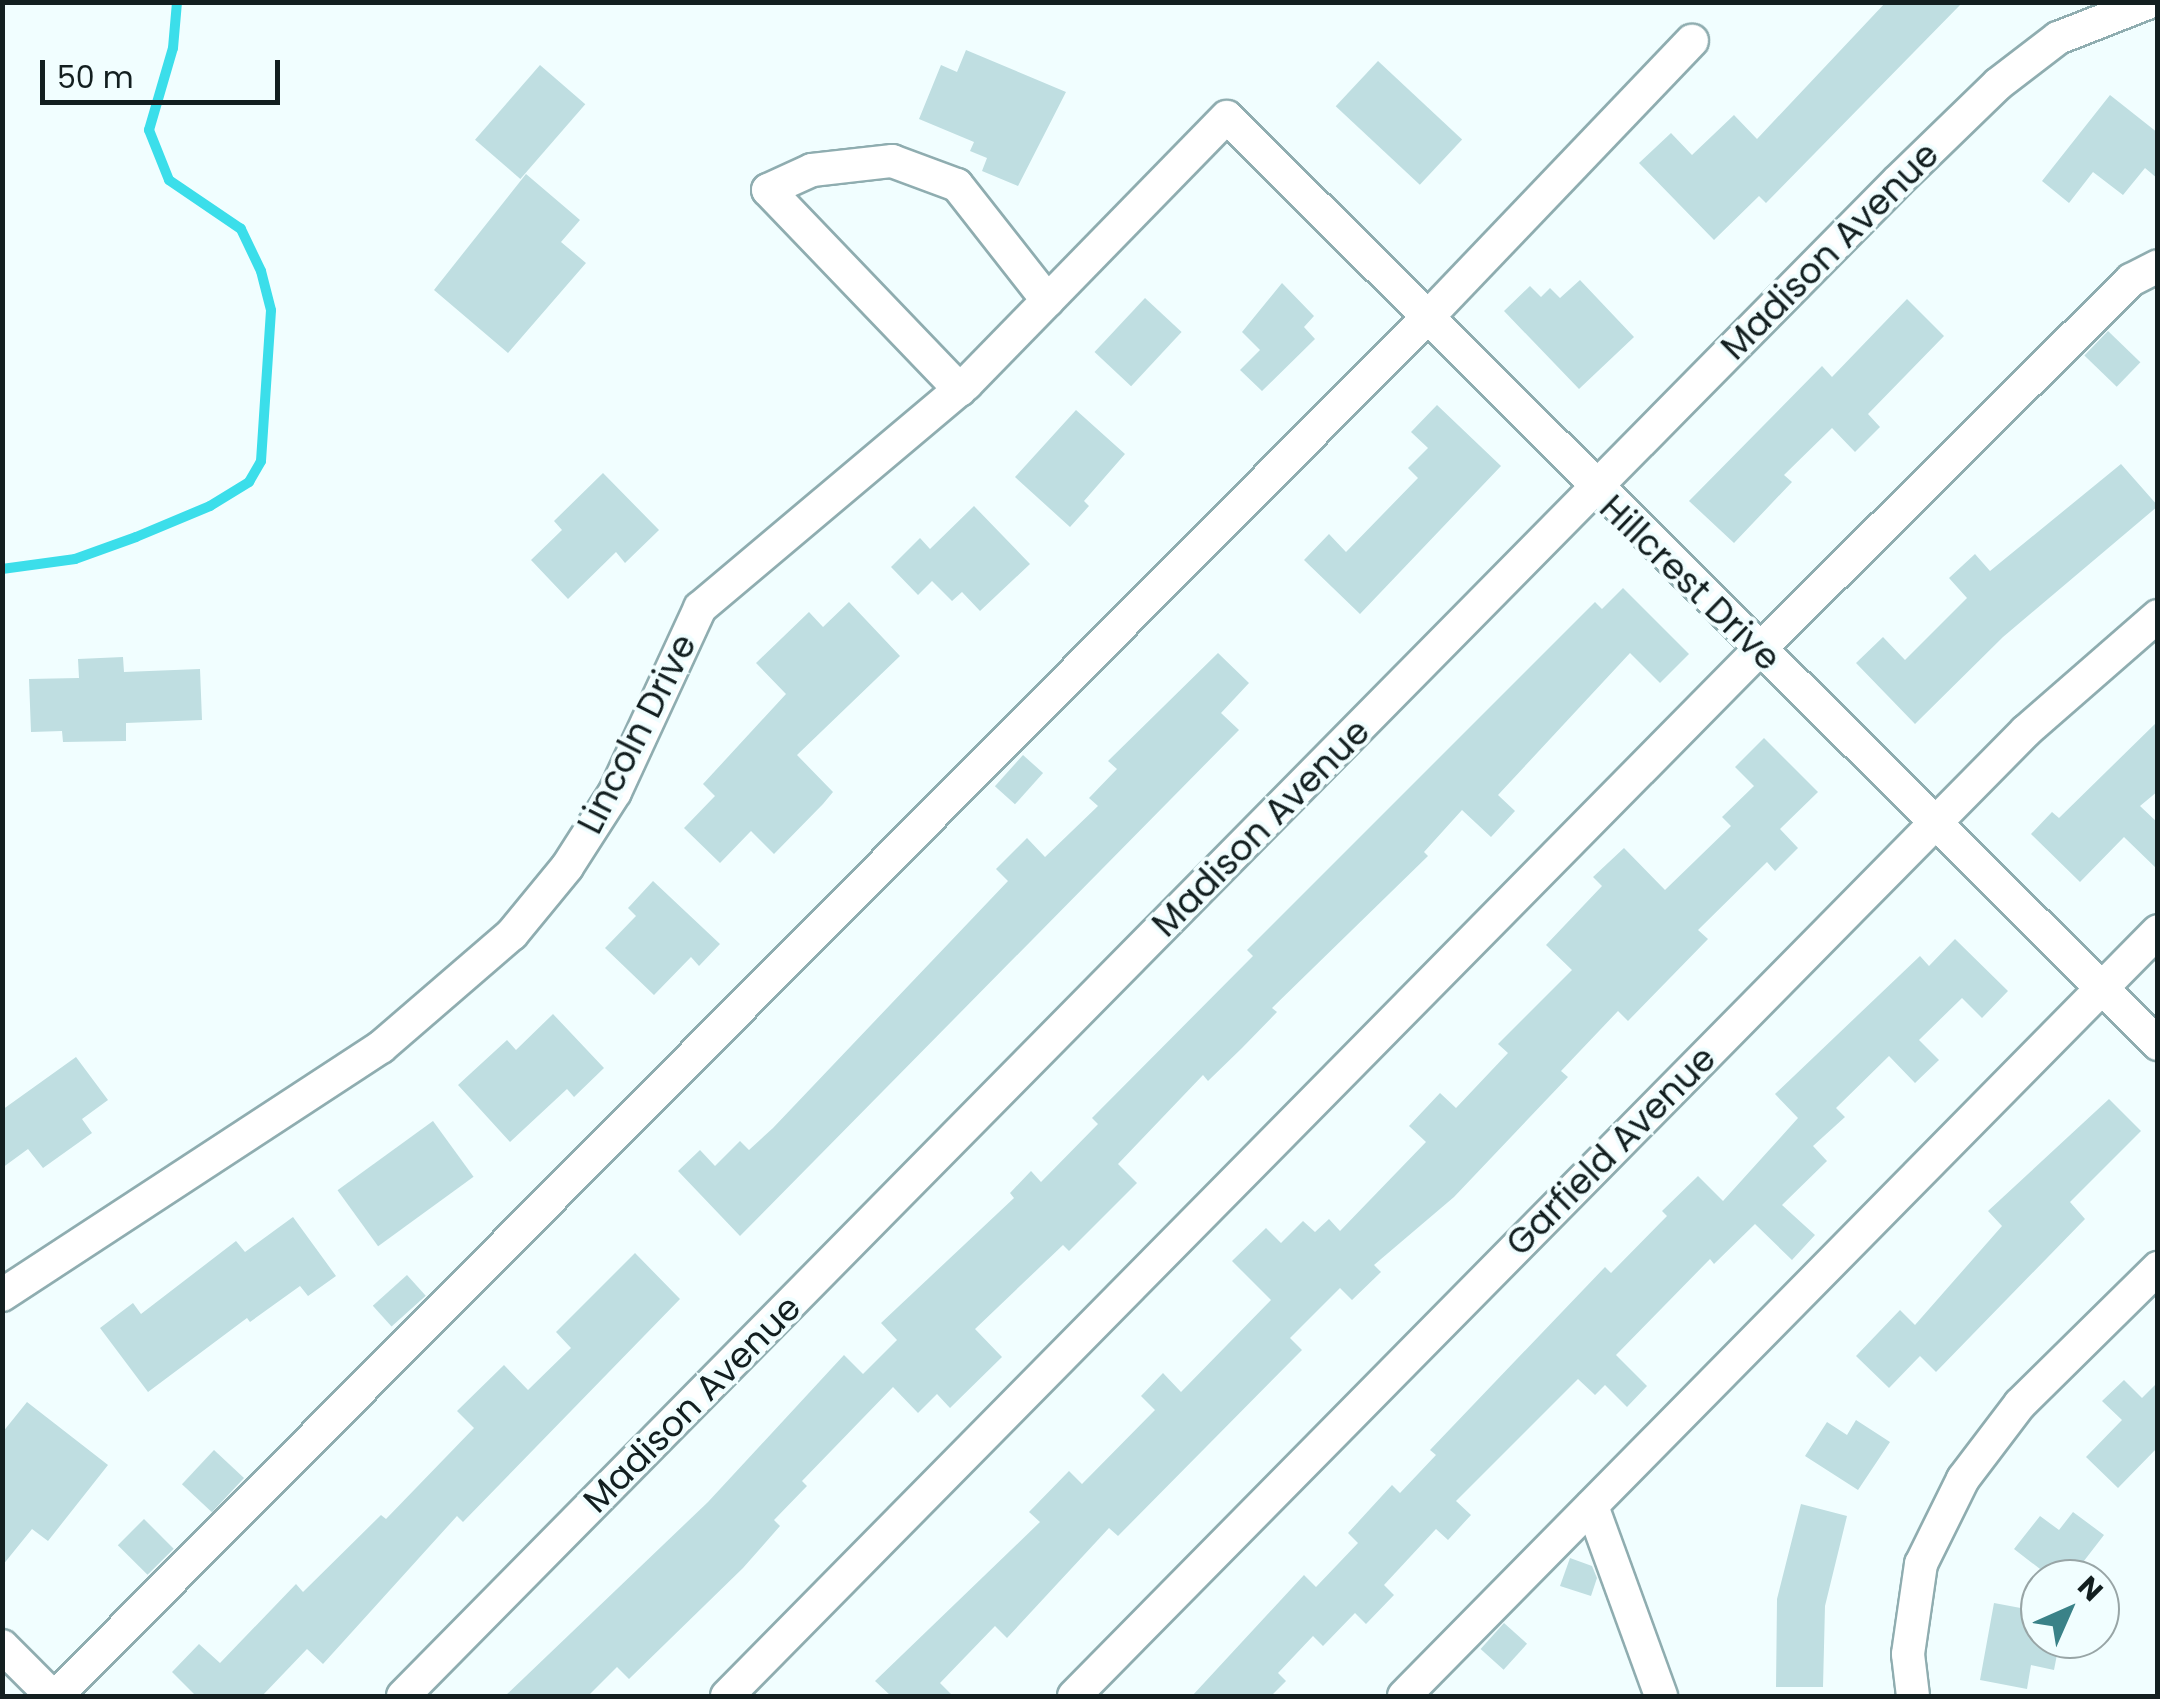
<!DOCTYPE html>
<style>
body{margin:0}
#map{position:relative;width:2160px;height:1699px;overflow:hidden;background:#f1feff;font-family:Poppins,sans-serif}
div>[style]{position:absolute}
.stream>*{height:10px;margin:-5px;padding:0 5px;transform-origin:5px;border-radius:5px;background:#3bdeea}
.building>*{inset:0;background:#bfdee1;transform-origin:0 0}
.roads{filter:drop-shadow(2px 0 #8fadb0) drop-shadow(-2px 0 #8fadb0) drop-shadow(0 2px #8fadb0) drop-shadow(0 -2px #8fadb0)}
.minor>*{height:32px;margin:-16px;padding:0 16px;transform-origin:16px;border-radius:16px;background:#fff}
span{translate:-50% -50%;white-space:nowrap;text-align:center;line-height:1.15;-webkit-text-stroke:8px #f1feff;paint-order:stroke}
.street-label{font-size:35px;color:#131f20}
.frame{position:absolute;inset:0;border:5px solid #131f20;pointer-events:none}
.north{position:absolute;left:2020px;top:1559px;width:100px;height:100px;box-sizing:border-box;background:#f1feff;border:2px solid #98a5a6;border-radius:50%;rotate:45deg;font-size:28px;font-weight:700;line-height:40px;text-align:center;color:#131f20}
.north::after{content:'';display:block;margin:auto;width:35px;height:45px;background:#3a8288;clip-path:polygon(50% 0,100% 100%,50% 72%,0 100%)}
.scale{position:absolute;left:40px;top:60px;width:240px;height:45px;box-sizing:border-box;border:5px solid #131f20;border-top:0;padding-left:12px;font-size:30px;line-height:35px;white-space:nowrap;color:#131f20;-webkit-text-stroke:8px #f1feff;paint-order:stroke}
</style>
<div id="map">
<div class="stream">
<i style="left:2px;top:569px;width:74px;rotate:-7.8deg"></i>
<i style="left:75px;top:559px;width:65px;rotate:-19.8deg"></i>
<i style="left:136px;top:537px;width:80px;rotate:-22.7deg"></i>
<i style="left:210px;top:506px;width:46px;rotate:-31.6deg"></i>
<i style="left:249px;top:482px;width:24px;rotate:-60deg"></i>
<i style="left:261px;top:461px;width:151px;rotate:-86.2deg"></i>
<i style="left:271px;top:310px;width:40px;rotate:-104.4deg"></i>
<i style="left:261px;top:271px;width:47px;rotate:-115.5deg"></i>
<i style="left:241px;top:229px;width:87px;rotate:-145.8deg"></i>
<i style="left:169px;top:180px;width:54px;rotate:-111.8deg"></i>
<i style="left:149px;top:130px;width:85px;rotate:-73.7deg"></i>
<i style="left:173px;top:48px;width:46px;rotate:-85deg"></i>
</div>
<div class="building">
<i style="clip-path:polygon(1886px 2px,1963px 2px,1766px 203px,1759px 196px,1714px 240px,1639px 163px,1671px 133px,1692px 155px,1734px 115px,1757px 139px)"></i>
<i style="clip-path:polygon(966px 50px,1066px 92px,1018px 186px,982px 171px,987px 158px,970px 151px,974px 142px,919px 119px,941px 65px,957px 72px)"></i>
<i style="left:1378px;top:61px;width:115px;height:62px;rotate:43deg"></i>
<i style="left:540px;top:65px;width:60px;height:99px;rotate:41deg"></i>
<i style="clip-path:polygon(2110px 95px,2158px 133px,2158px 179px,2145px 168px,2123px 195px,2093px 172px,2069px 203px,2042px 181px)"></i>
<i style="clip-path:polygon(526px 174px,580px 220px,561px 242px,586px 263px,508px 353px,434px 290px)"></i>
<i style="clip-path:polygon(1580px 280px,1634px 337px,1579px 389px,1504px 311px,1530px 286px,1541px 297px,1550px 288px,1560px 298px)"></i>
<i style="clip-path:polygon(1282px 283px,1314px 316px,1304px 327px,1315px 339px,1262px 391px,1240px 370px,1260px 350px,1242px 332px)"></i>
<i style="left:1145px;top:298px;width:50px;height:74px;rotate:43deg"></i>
<i style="clip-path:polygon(1907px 299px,1944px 336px,1868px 414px,1880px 427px,1855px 452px,1832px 428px,1784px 475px,1792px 482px,1734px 543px,1689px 501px,1822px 366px,1832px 377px)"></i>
<i style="left:2108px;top:331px;width:45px;height:34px;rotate:44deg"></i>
<i style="clip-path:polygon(1437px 405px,1501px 466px,1360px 614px,1304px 560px,1329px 534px,1346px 552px,1418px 478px,1408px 468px,1428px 448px,1411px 432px)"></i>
<i style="clip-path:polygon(1076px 410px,1125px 454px,1084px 501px,1089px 506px,1070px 527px,1015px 477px)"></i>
<i style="clip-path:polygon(2121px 464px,2158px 506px,2003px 637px,1915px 724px,1856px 663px,1883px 637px,1905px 660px,1967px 598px,1949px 578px,1975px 554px,1990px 571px)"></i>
<i style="clip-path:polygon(603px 473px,659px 530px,625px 563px,616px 552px,568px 599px,531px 560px,562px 530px,554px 521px)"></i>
<i style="clip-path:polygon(974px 506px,1030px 564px,980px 611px,962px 592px,952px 601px,932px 581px,918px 595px,891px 567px,920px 538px,930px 549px)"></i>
<i style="clip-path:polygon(1623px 588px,1689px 654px,1660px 683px,1630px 653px,1498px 795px,1515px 811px,1491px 837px,1462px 810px,1424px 852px,1428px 856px,1272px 1008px,1277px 1012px,1242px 1048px,1208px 1081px,1203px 1075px,1118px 1164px,1137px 1183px,1069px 1251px,1063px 1245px,975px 1329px,1002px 1357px,950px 1408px,937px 1394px,918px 1413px,893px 1387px,802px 1481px,807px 1486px,774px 1520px,780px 1526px,743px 1568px,629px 1679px,617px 1667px,588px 1696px,505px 1696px,708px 1502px,844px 1355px,863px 1374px,897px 1340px,881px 1323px,1014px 1198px,1010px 1193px,1031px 1171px,1041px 1182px,1098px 1124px,1092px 1118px,1253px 956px,1247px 950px,1595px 602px,1602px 609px)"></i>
<i style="clip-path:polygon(849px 602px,900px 656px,797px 755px,833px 792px,823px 804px,774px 854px,751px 831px,720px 863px,684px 828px,715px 796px,703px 784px,786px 694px,756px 663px,809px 612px,823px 627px)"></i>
<i style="clip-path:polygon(1218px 653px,1249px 683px,1221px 713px,1239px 730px,740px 1236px,678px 1171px,700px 1150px,715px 1166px,740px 1141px,749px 1150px,773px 1128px,1008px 881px,996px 869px,1027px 838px,1045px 857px,1098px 806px,1089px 798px,1117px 769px,1108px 761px)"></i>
<i style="clip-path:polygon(123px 657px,124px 672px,200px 669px,202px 720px,126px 723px,126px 741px,63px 742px,62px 731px,31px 732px,29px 679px,79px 678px,78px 659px)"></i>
<i style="clip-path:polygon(2158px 721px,2158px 791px,2140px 806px,2158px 823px,2158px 870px,2124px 837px,2080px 882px,2031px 834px,2052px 812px,2059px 818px)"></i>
<i style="clip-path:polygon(1764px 738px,1818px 792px,1780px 829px,1798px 848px,1775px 871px,1767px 862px,1698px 930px,1708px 939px,1628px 1021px,1618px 1011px,1561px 1071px,1568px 1077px,1454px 1197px,1374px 1265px,1381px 1272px,1352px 1300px,1340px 1288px,1290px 1338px,1302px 1350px,1118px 1536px,1109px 1528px,1007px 1638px,995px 1626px,940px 1683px,953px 1696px,891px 1696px,875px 1681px,1040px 1522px,1029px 1512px,1069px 1471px,1082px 1484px,1155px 1410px,1141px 1396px,1163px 1373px,1181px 1392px,1271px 1300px,1232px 1261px,1266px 1228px,1281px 1243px,1303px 1221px,1315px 1232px,1329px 1219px,1340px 1231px,1426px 1142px,1409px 1126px,1440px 1093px,1456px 1108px,1508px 1053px,1498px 1044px,1572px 970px,1546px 945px,1602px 886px,1593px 877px,1624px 848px,1665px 890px,1731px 826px,1722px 817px,1754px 786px,1735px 767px)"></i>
<i style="left:1023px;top:755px;width:27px;height:42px;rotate:42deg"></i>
<i style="clip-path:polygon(653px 881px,720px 944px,699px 966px,691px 957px,654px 995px,605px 948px,636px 916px,628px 908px)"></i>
<i style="clip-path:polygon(1955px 939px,2008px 991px,1982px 1018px,1962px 998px,1919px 1040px,1939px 1060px,1915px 1083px,1889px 1056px,1836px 1108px,1845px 1117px,1813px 1146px,1827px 1161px,1782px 1205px,1815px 1235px,1792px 1260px,1755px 1224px,1714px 1264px,1710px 1259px,1616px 1355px,1647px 1386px,1627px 1407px,1605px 1385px,1595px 1395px,1578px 1379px,1456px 1501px,1471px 1515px,1448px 1540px,1436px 1529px,1384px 1585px,1394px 1595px,1366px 1624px,1355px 1613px,1323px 1646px,1313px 1636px,1278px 1673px,1286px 1681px,1271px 1696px,1192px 1696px,1304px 1575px,1316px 1587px,1358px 1543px,1348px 1533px,1392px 1485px,1400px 1493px,1436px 1455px,1430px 1450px,1605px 1267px,1611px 1273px,1667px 1216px,1662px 1211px,1698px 1176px,1723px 1201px,1798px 1118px,1775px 1094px,1920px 956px,1929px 966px)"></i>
<i style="clip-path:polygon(553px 1014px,604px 1068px,574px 1097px,567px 1089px,510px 1142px,458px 1085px,507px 1040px,516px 1050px)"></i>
<i style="clip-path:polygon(76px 1057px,108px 1100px,82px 1119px,92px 1133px,43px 1168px,28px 1149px,2px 1168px,2px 1110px)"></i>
<i style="clip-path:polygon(2109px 1099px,2141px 1131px,2070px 1202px,2085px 1219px,1936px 1372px,1920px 1356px,1889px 1388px,1856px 1356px,1900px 1310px,1915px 1325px,2002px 1226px,1988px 1211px)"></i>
<i style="left:433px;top:1121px;width:69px;height:118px;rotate:54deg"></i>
<i style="clip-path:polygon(293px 1217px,336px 1276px,308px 1296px,300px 1286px,250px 1322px,247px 1318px,148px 1392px,100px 1328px,133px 1303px,141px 1314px,236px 1241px,245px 1252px)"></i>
<i style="clip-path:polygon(635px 1253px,680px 1299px,463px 1522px,457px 1516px,323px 1664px,307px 1649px,262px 1696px,196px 1696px,172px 1672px,199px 1644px,220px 1663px,296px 1584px,303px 1592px,381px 1515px,386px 1519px,474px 1428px,457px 1411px,504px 1365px,528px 1390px,571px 1348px,556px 1332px)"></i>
<i style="left:407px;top:1275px;width:28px;height:46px;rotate:48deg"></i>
<i style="clip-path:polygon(2124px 1380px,2142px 1398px,2158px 1382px,2158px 1447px,2118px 1488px,2086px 1457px,2122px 1420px,2102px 1401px)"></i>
<i style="clip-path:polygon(27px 1402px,108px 1465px,48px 1541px,32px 1529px,2px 1566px,2px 1433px)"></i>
<i style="clip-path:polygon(1856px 1420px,1890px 1442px,1858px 1490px,1805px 1456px,1827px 1422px,1847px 1435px)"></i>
<i style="left:214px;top:1450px;width:41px;height:47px;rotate:43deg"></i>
<i style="clip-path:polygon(1801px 1504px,1847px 1516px,1825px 1606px,1823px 1687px,1776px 1687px,1777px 1599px)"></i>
<i style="clip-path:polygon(2073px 1512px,2104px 1535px,2070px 1579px,2053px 1579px,2014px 1549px,2040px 1516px,2059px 1530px)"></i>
<i style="left:144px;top:1519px;width:42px;height:37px;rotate:45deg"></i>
<i style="clip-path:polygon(1570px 1558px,1592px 1566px,1597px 1578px,1591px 1596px,1560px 1586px)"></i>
<i style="clip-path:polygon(1994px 1603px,2037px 1611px,2040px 1639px,2060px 1639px,2054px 1670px,2031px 1665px,2027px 1689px,1980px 1680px)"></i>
<i style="left:1504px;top:1623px;width:31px;height:35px;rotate:42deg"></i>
</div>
<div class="roads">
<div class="minor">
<i style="left:960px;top:390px;width:277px;rotate:-133.8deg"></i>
<i style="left:768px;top:190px;width:48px;rotate:-24.4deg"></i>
<i style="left:812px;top:170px;width:81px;rotate:-6.4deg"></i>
<i style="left:892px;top:161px;width:69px;rotate:20.3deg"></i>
<i style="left:957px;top:185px;width:147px;rotate:51.9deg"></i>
<i style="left:2px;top:1295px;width:453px;rotate:-33.2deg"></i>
<i style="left:381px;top:1047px;width:173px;rotate:-40.8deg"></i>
<i style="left:512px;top:934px;width:87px;rotate:-50.6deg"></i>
<i style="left:567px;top:867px;width:89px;rotate:-57.4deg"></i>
<i style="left:615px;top:792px;width:203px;rotate:-65.2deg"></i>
<i style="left:700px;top:608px;width:348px;rotate:-40.1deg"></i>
<i style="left:966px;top:384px;width:373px;rotate:-45.7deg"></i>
<i style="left:1227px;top:117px;width:1314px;rotate:44.88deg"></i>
<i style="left:1592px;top:1506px;width:202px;rotate:70deg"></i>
<i style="left:2px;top:1646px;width:71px;rotate:45deg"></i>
<i style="left:56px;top:1696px;width:1942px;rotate:-45.15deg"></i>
<i style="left:1426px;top:319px;width:385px;rotate:-46.3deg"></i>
<i style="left:403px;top:1696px;width:2128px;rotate:-45.38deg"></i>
<i style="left:1898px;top:181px;width:139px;rotate:-44.1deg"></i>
<i style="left:1998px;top:84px;width:76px;rotate:-37.5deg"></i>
<i style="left:2058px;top:38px;width:99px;rotate:-21.4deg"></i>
<i style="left:727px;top:1696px;width:1469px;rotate:-45.39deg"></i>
<i style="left:1759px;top:650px;width:525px;rotate:-44.85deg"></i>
<i style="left:2131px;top:280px;width:30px;rotate:-27deg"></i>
<i style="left:1074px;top:1696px;width:1356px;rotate:-45.39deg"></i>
<i style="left:2026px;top:731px;width:175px;rotate:-41.1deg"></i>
<i style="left:1404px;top:1696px;width:1074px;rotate:-45.41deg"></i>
<i style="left:1913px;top:1696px;width:42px;rotate:-96.8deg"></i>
<i style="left:1908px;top:1654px;width:91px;rotate:-81.8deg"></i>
<i style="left:1921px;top:1564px;width:95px;rotate:-63.7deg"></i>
<i style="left:1963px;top:1479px;width:94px;rotate:-52.8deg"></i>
<i style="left:2020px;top:1404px;width:194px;rotate:-44.6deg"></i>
</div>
</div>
<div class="street-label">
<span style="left:1830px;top:251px;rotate:-45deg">Madison Avenue</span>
<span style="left:1690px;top:583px;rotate:44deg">Hillcrest Drive</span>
<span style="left:637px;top:734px;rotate:-63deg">Lincoln Drive</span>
<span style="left:1261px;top:828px;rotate:-45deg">Madison Avenue</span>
<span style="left:1611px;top:1151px;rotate:-45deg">Garfield Avenue</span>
<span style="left:692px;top:1404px;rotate:-45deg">Madison Avenue</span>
</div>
<div class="frame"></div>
<div class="north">N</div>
<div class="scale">50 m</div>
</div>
